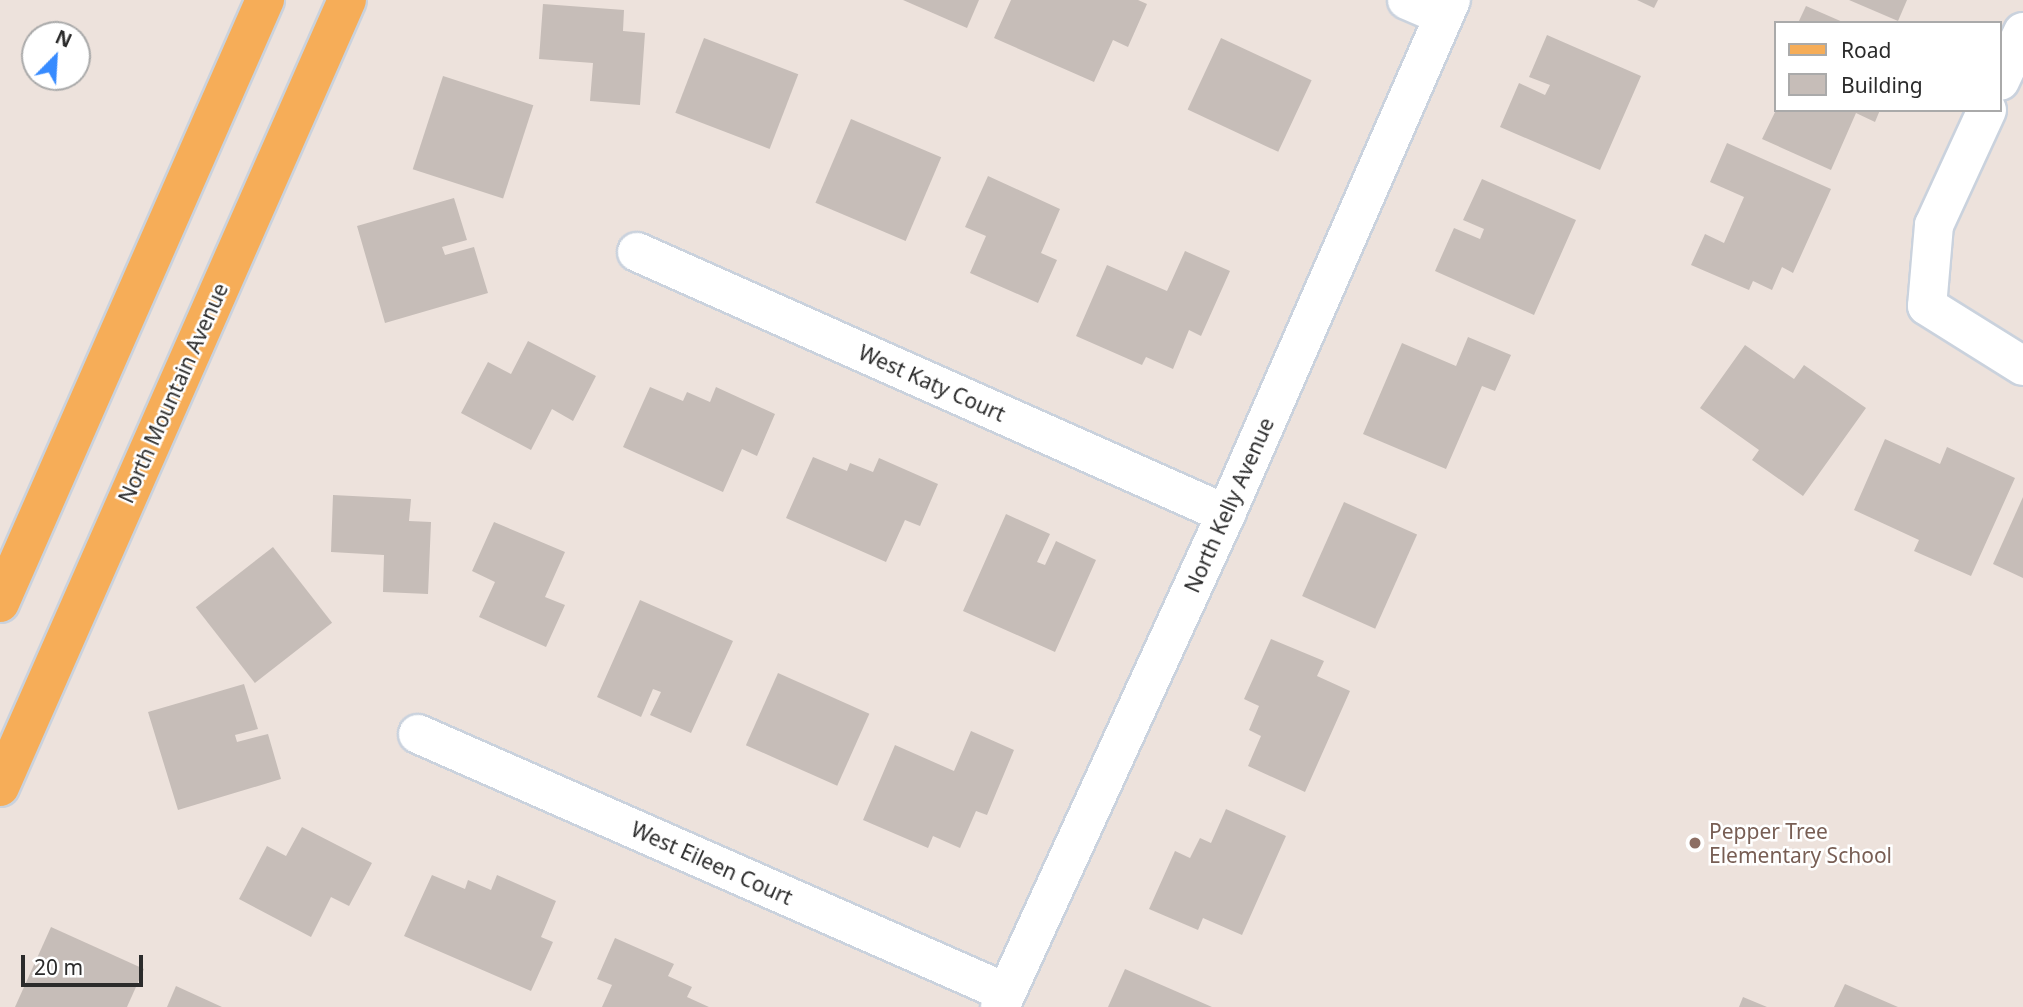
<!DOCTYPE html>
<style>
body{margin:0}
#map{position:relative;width:2023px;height:1007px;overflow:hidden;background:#ede2dc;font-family:"Noto Sans",sans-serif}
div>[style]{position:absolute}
.building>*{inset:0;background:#c6bdb8;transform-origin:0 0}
.roads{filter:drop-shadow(2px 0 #cad2dd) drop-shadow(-2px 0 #cad2dd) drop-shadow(0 2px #cad2dd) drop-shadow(0 -2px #cad2dd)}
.street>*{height:38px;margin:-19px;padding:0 19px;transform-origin:19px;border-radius:19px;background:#fff}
.primary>*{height:38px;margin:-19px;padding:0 19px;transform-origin:19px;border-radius:19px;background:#f6ad58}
.dots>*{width:19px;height:19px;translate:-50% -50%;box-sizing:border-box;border:4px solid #fff;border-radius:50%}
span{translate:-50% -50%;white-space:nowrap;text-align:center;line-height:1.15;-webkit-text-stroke:5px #fff;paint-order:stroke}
.street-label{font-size:21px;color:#2b2b2b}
.education-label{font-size:21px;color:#785e54}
.left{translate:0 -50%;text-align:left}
.legend{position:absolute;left:1774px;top:21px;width:228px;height:91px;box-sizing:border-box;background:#fff;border:2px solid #aaa;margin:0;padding:9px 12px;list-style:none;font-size:21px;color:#2b2b2b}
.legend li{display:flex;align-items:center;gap:14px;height:35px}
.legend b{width:35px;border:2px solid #aaa}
.north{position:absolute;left:21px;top:21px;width:70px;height:70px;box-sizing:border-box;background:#fff;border:2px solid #aaa;border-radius:50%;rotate:24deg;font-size:19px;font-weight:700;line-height:28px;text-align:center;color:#2b2b2b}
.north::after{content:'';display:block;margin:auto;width:24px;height:32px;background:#378bff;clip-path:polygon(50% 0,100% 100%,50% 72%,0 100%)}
.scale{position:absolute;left:21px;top:955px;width:122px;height:32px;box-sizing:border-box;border:4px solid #2b2b2b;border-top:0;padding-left:9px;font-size:21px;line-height:24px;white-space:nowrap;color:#2b2b2b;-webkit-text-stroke:5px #fff;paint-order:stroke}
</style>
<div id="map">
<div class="building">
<i style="clip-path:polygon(903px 0,979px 0,967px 28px)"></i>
<i style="clip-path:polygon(1011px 0,1138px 0,1147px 4px,1128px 47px,1113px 40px,1094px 82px,994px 38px)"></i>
<i style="clip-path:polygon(1637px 0,1658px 0,1654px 8px)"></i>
<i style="clip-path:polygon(1849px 0,1907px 0,1898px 21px)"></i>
<i style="clip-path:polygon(543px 4px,624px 10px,623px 31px,645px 33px,640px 105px,590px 101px,593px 63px,539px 59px)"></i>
<i style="clip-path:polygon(1806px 6px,1845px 23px,1798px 23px)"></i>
<i style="clip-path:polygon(1547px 35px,1641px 76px,1600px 170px,1500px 127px,1519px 83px,1545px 95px,1550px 85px,1529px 77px)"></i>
<i style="left:704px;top:38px;width:101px;height:80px;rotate:21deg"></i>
<i style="left:1221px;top:38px;width:100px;height:79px;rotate:25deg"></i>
<i style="left:443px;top:76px;width:95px;height:98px;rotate:18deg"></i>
<i style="clip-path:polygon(1776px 110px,1880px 110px,1875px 122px,1856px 113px,1831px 170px,1762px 139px)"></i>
<i style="left:851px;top:119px;width:98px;height:91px;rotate:23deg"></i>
<i style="clip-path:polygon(1727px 143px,1831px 189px,1793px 273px,1782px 267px,1772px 290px,1753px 281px,1749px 290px,1691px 265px,1705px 234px,1724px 243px,1744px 197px,1710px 182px)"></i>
<i style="clip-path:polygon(988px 176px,1060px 209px,1041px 253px,1057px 260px,1038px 303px,970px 273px,986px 236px,965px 227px)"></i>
<i style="clip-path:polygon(1482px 179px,1576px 220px,1534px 315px,1435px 271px,1454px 228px,1480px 239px,1484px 229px,1463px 220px)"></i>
<i style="clip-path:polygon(454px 198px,467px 240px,442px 247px,445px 255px,474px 247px,488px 293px,385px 323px,357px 226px)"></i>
<i style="clip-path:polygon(1185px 251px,1230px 271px,1201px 336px,1189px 330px,1173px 369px,1146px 357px,1142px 365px,1076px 336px,1107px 265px,1167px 291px)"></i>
<i style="clip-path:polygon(1468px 337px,1511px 355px,1495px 391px,1482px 386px,1446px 469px,1363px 434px,1402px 343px,1456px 366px)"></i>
<i style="clip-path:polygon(528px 341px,596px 376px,573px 421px,552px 409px,531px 450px,461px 413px,488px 362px,511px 374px)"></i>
<i style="clip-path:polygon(1745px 345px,1794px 379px,1804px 365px,1866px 408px,1803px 496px,1752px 460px,1759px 450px,1700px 408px)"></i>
<i style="clip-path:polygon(650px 387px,683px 401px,687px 392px,710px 402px,716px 387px,775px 414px,757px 456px,742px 449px,723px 492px,623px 447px)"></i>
<i style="clip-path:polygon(1885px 439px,1940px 464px,1947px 447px,2015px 478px,1971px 576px,1914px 551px,1919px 540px,1854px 510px)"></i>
<i style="clip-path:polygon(813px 457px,847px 471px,850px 463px,873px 472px,879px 458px,938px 484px,920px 526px,905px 520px,886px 562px,786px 518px)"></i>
<i style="clip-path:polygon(333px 495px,411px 499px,409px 521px,431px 522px,428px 594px,383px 592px,384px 555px,331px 552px)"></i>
<i style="clip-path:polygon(2023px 497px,2023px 578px,1993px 564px)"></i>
<i style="left:1344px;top:502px;width:80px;height:103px;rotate:24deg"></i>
<i style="clip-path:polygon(1006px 514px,1050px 534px,1037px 562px,1045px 565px,1056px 541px,1096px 560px,1055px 652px,963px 611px)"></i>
<i style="clip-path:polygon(494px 522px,565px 552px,545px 597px,565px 605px,546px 647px,479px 617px,495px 582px,472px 571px)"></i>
<i style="left:273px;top:547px;width:96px;height:98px;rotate:52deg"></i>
<i style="clip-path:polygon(640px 600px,733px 641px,691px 733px,650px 715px,661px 692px,653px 689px,641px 717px,597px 697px)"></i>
<i style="clip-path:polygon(1271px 639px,1324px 661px,1317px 676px,1350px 691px,1305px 792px,1248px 766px,1261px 736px,1249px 730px,1259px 706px,1244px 699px)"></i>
<i style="left:778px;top:673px;width:100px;height:79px;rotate:24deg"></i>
<i style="clip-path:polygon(244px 684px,258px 729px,235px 735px,237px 742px,268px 734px,281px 779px,178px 810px,148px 712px)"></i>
<i style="clip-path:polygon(971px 731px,1014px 750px,987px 815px,976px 811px,960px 848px,933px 836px,928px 848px,863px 820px,895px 745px,954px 771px)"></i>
<i style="clip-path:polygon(1226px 809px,1286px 836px,1242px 935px,1203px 918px,1198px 930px,1149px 909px,1175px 851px,1190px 858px,1200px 838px,1211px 843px)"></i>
<i style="clip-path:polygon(302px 827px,372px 863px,349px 906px,331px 897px,311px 937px,239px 899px,267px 846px,286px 856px)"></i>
<i style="clip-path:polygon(432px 875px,465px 889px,468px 880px,491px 890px,497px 875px,556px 901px,541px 937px,553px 942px,531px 991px,404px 936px)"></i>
<i style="clip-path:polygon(51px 927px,144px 969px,127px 1007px,15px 1007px)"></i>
<i style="clip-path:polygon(615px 938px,674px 964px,668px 976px,692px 987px,687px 997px,709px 1007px,602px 1007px,612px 985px,597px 979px)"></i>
<i style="clip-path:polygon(1125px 969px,1212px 1007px,1108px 1007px)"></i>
<i style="clip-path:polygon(1845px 984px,1898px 1007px,1834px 1007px)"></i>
<i style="clip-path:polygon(176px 986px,222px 1007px,167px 1007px)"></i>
<i style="clip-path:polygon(1743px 997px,1767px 1007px,1739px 1007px)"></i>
</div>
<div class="roads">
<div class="street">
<i style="left:1407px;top:0;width:40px;rotate:23.4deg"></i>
<i style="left:2000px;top:81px;width:54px;rotate:-64.9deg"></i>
<i style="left:1987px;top:110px;width:127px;rotate:114.7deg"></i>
<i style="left:1934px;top:225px;width:81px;rotate:94.9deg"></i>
<i style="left:1927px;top:306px;width:113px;rotate:32deg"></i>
<i style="left:637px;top:252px;width:645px;rotate:23.98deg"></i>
<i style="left:418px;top:734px;width:641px;rotate:23.73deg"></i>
<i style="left:1000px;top:1007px;width:542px;rotate:-65.37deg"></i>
<i style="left:1226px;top:514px;width:561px;rotate:-66.36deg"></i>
</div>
<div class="primary">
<i style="left:0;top:603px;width:659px;rotate:-66.28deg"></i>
<i style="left:0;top:787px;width:860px;rotate:-66.21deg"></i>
</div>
</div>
<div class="dots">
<i style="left:1695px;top:843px;background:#8d6e63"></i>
</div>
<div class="street-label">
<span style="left:932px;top:383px;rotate:24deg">West Katy Court</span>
<span style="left:173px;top:393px;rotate:-66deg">North Mountain Avenue</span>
<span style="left:1229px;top:505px;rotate:-66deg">North Kelly Avenue</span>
<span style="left:712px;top:863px;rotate:24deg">West Eileen Court</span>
</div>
<div class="education-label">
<span class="left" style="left:1709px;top:843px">Pepper Tree<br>Elementary School</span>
</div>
<ul class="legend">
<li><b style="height:9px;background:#f6ad58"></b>Road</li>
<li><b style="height:19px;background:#c6bdb8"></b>Building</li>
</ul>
<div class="north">N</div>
<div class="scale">20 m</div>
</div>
